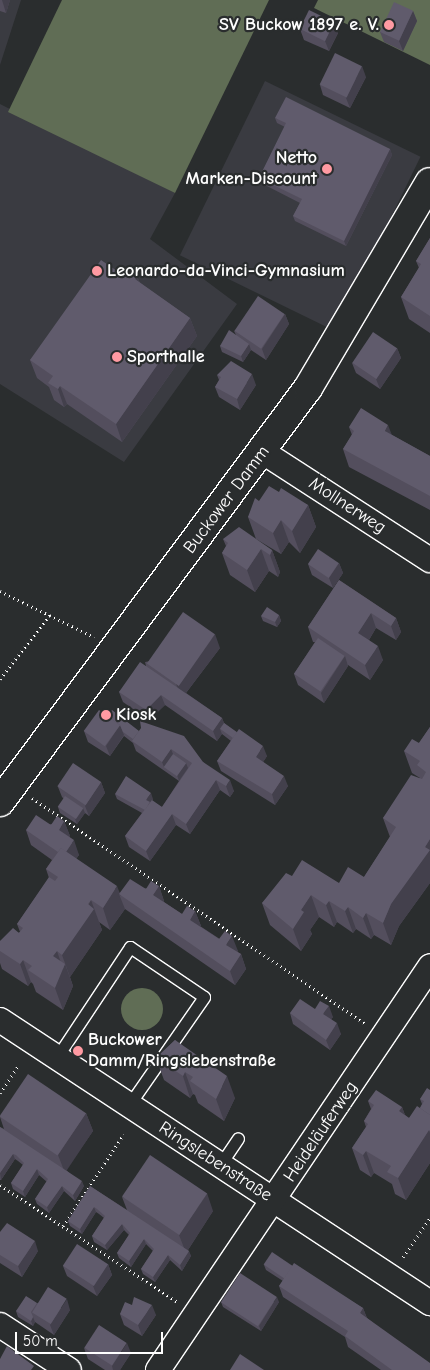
<!DOCTYPE html>
<meta charset="utf-8">
<style>
body{margin:0}
#map{position:relative;width:430px;height:1370px;overflow:hidden;background:#2a2d2e;font-family:"Comic Neue",sans-serif}
div>[style]{position:absolute}
.built>*{inset:0;background:#3a3b41;transform-origin:0 0}
.green>*{inset:0;background:#606d55}
.round{border-radius:50%}
.path>*{height:3px;margin-top:-1.5px;transform-origin:0;background:repeating-linear-gradient(90deg,#fff 0 1px,transparent 0 5px)}
.roads{filter:drop-shadow(1px 0 #fff) drop-shadow(-1px 0 #fff) drop-shadow(0 1px #fff) drop-shadow(0 -1px #fff)}
.lane>*{height:11px;margin:-5.5px;padding:0 5.5px;transform-origin:5.5px;border-radius:5.5px;background:#2a2d2e}
.street>*{height:24px;margin:-12px;padding:0 12px;transform-origin:12px;border-radius:12px;background:#2a2d2e}
.secondary>*{height:28px;margin:-14px;padding:0 14px;transform-origin:14px;border-radius:14px;background:#2a2d2e}
.wall>*{inset:0;background:#534e5d}
.shaded-wall>*{inset:0;background:#43404c}
.building>*{inset:0;background:#605b6c;transform-origin:0 0}
.dots>*{width:14px;height:14px;translate:-50% -50%;box-sizing:border-box;border:2px solid #2a2d2e;border-radius:50%}
span{translate:-50% -50%;white-space:nowrap;text-align:center;line-height:1.15;-webkit-text-stroke:4.5px #2a2d2e;paint-order:stroke}
.poi-label{font-size:18px;color:#fff;font-weight:700}
.right{translate:-100% -50%;text-align:right}
.left{translate:0 -50%;text-align:left}
.street-label{font-size:18px;color:#fff}
.scale{position:absolute;left:15px;top:1332px;width:148px;height:22px;box-sizing:border-box;border:2px solid #fff;border-top:0;padding-left:6px;font-size:15px;line-height:18px;white-space:nowrap;color:#fff;-webkit-text-stroke:4px #2a2d2e;paint-order:stroke}
</style>
<div id="map">
<div class="built">
<i style="clip-path:polygon(0 0,21px 0,0 65px)"></i>
<i style="left:265px;top:81px;width:173px;height:194px;rotate:26deg"></i>
<i style="clip-path:polygon(0 104px,175px 193px,150px 239px,237px 304px,124px 462px,0 384px)"></i>
</div>
<div class="green">
<i style="clip-path:polygon(62px 0,269px 0,175px 193px,8px 112px)"></i>
<i style="clip-path:polygon(318px 0,430px 0,430px 65px,314px 8px)"></i>
<i class="round" style="left:121px;top:988px;width:42px;height:42px"></i>
</div>
<div class="path">
<i style="left:0;top:591px;width:105px;rotate:26.1deg"></i>
<i style="left:0;top:679px;width:81px;rotate:-52deg"></i>
<i style="left:32px;top:798px;width:403px;rotate:34.1deg"></i>
<i style="left:0;top:1093px;width:34px;rotate:-56deg"></i>
<i style="left:0;top:1185px;width:214px;rotate:33.4deg"></i>
<i style="left:63px;top:1226px;width:110px;rotate:-56.5deg"></i>
<i style="left:403px;top:1257px;width:47px;rotate:-55.3deg"></i>
</div>
<div class="roads">
<div class="lane">
<i style="left:57px;top:1057px;width:132px;rotate:-56.4deg"></i>
<i style="left:130px;top:947px;width:89px;rotate:34deg"></i>
<i style="left:204px;top:997px;width:131px;rotate:124.8deg"></i>
<i style="left:220px;top:1165px;width:32px;rotate:-56deg"></i>
</div>
<div class="street">
<i style="left:263px;top:452px;width:199px;rotate:32.9deg"></i>
<i style="left:0;top:1020px;width:515px;rotate:33.35deg"></i>
<i style="left:0;top:1325px;width:82px;rotate:33.1deg"></i>
<i style="left:158px;top:1370px;width:487px;rotate:-56deg"></i>
</div>
<div class="secondary">
<i style="left:0;top:802px;width:516px;rotate:-53.35deg"></i>
<i style="left:308px;top:388px;width:239px;rotate:-59.4deg"></i>
</div>
</div>
<div class="wall">
<i style="clip-path:polygon(0 0,10px 0,6px 13px,0 11px)"></i>
<i style="clip-path:polygon(413px 11px,417px 21px,403px 51px,384px 42px,380px 32px)"></i>
<i style="clip-path:polygon(300px 29px,338px 33px,329px 51px,304px 40px)"></i>
<i style="clip-path:polygon(366px 77px,350px 108px,323px 95px,320px 85px)"></i>
<i style="clip-path:polygon(275px 118px,390px 149px,392px 155px,346px 246px,295px 221px,293px 216px,300px 203px,261px 183px,259px 178px,285px 127px,277px 123px)"></i>
<i style="clip-path:polygon(430px 238px,430px 333px,409px 319px,401px 297px,419px 268px,416px 261px)"></i>
<i style="clip-path:polygon(123px 275px,137px 276px,140px 283px,190px 318px,197px 336px,122px 442px,67px 404px,64px 407px,54px 400px,49px 387px,37px 378px,30px 360px)"></i>
<i style="clip-path:polygon(285px 314px,289px 324px,266px 360px,251px 350px,243px 362px,222px 352px,220px 346px,236px 335px,234px 331px)"></i>
<i style="clip-path:polygon(397px 348px,401px 358px,380px 389px,356px 373px,352px 363px)"></i>
<i style="clip-path:polygon(217px 375px,256px 385px,240px 410px,219px 397px,215px 387px,219px 380px)"></i>
<i style="clip-path:polygon(349px 427px,392px 435px,430px 456px,430px 510px,349px 467px,343px 449px,352px 435px)"></i>
<i style="clip-path:polygon(279px 492px,308px 505px,316px 527px,300px 553px,289px 542px,281px 554px,256px 539px,248px 517px,259px 501px)"></i>
<i style="clip-path:polygon(223px 539px,272px 550px,280px 572px,278px 577px,269px 571px,255px 592px,230px 575px,222px 553px,226px 546px)"></i>
<i style="clip-path:polygon(339px 563px,343px 573px,333px 588px,312px 575px,308px 564px)"></i>
<i style="clip-path:polygon(339px 580px,396px 618px,401px 632px,396px 640px,376px 628px,369px 640px,383px 660px,370px 680px,348px 665px,348px 666px,324px 703px,298px 685px,294px 674px,315px 642px,313px 642px,308px 627px)"></i>
<i style="clip-path:polygon(279px 615px,281px 621px,277px 627px,263px 621px,261px 616px)"></i>
<i style="clip-path:polygon(220px 648px,186px 693px,222px 718px,224px 723px,267px 756px,263px 762px,288px 786px,275px 805px,221px 771px,217px 761px,231px 741px,222px 734px,217px 741px,165px 705px,149px 720px,123px 702px,119px 692px,146px 666px,145px 662px)"></i>
<i style="clip-path:polygon(107px 716px,203px 762px,234px 791px,230px 797px,220px 790px,190px 834px,176px 825px,150px 861px,129px 847px,125px 836px,142px 813px,117px 799px,115px 794px,153px 799px,151px 802px,162px 807px,179px 781px,136px 751px,133px 743px,124px 736px,110px 756px,88px 742px,84px 731px)"></i>
<i style="clip-path:polygon(430px 727px,430px 883px,399px 926px,391px 945px,374px 935px,371px 939px,356px 929px,353px 933px,337px 922px,334px 927px,319px 917px,310px 930px,312px 934px,301px 951px,270px 925px,262px 903px,292px 876px,339px 883px,364px 877px,390px 837px,383px 818px,420px 778px,412px 773px,404px 751px,419px 743px)"></i>
<i style="clip-path:polygon(101px 782px,105px 793px,89px 816px,85px 813px,77px 824px,60px 813px,58px 807px,64px 799px,62px 797px,58px 787px)"></i>
<i style="clip-path:polygon(64px 821px,70px 836px,69px 837px,79px 855px,76px 859px,120px 893px,159px 886px,164px 901px,164px 902px,182px 914px,195px 911px,201px 926px,200px 926px,238px 951px,237px 952px,241px 954px,246px 969px,235px 985px,125px 909px,110px 930px,99px 922px,102px 930px,70px 977px,73px 986px,63px 1010px,36px 992px,33px 984px,31px 982px,28px 986px,2px 969px,0 963px,0 941px,20px 932px,17px 924px,49px 878px,46px 869px,52px 860px,31px 845px,26px 830px)"></i>
<i style="clip-path:polygon(315px 1009px,333px 1017px,331px 1019px,341px 1034px,330px 1050px,293px 1024px,290px 1013px)"></i>
<i style="clip-path:polygon(175px 1040px,235px 1098px,224px 1121px,198px 1103px,195px 1095px,193px 1094px,190px 1098px,164px 1080px,156px 1058px)"></i>
<i style="clip-path:polygon(430px 1090px,430px 1163px,406px 1200px,395px 1194px,392px 1184px,374px 1173px,371px 1177px,360px 1170px,352px 1148px,366px 1127px,364px 1121px,371px 1109px,368px 1101px,402px 1107px,405px 1115px,409px 1118px,420px 1108px,422px 1104px,420px 1099px)"></i>
<i style="clip-path:polygon(86px 1113px,93px 1131px,66px 1170px,84px 1186px,75px 1201px,64px 1191px,49px 1213px,37px 1204px,35px 1199px,47px 1182px,39px 1175px,25px 1197px,13px 1189px,11px 1183px,23px 1165px,18px 1161px,15px 1159px,1px 1180px,0 1180px,0 1127px,4px 1129px,0 1117px)"></i>
<i style="clip-path:polygon(90px 1186px,127px 1210px,122px 1197px,213px 1211px,188px 1250px,191px 1256px,182px 1271px,170px 1260px,155px 1282px,143px 1274px,141px 1269px,153px 1251px,146px 1244px,131px 1267px,119px 1258px,117px 1253px,129px 1235px,124px 1230px,107px 1250px,94px 1242px,92px 1236px,104px 1218px,99px 1214px,96px 1212px,82px 1234px,70px 1226px,68px 1221px)"></i>
<i style="clip-path:polygon(0 1232px,38px 1251px,22px 1277px,0 1263px)"></i>
<i style="clip-path:polygon(108px 1264px,112px 1275px,97px 1296px,67px 1276px,63px 1266px)"></i>
<i style="clip-path:polygon(264px 1265px,293px 1266px,363px 1308px,367px 1318px,430px 1370px,381px 1370px,348px 1347px,345px 1337px,283px 1297px,279px 1286px,283px 1281px,266px 1270px)"></i>
<i style="clip-path:polygon(221px 1302px,279px 1302px,261px 1331px,223px 1307px)"></i>
<i style="clip-path:polygon(37px 1303px,70px 1310px,54px 1335px,35px 1322px,33px 1326px,18px 1317px,16px 1311px)"></i>
<i style="clip-path:polygon(132px 1305px,156px 1315px,142px 1336px,124px 1325px,120px 1314px)"></i>
<i style="clip-path:polygon(84px 1348px,131px 1353px,120px 1370px,105px 1370px,88px 1359px)"></i>
</div>
<div class="shaded-wall">
<i style="clip-path:polygon(2px 0,10px 0,6px 13px)"></i>
<i style="clip-path:polygon(413px 11px,417px 21px,403px 51px,399px 41px)"></i>
<i style="clip-path:polygon(334px 22px,338px 33px,329px 51px,325px 41px)"></i>
<i style="clip-path:polygon(362px 66px,366px 77px,350px 108px,346px 98px)"></i>
<i style="clip-path:polygon(390px 149px,392px 155px,346px 246px,344px 241px)"></i>
<i style="clip-path:polygon(137px 276px,144px 293px,135px 279px)"></i>
<i style="clip-path:polygon(285px 314px,289px 324px,266px 360px,262px 349px)"></i>
<i style="clip-path:polygon(190px 318px,197px 336px,122px 442px,116px 424px)"></i>
<i style="clip-path:polygon(249px 344px,251px 350px,243px 362px,241px 356px)"></i>
<i style="clip-path:polygon(397px 348px,401px 358px,380px 389px,376px 379px)"></i>
<i style="clip-path:polygon(252px 374px,256px 385px,240px 410px,237px 399px)"></i>
<i style="clip-path:polygon(60px 386px,67px 404px,64px 407px,58px 389px)"></i>
<i style="clip-path:polygon(388px 425px,395px 443px,385px 431px)"></i>
<i style="clip-path:polygon(308px 505px,316px 527px,300px 553px,292px 531px)"></i>
<i style="clip-path:polygon(281px 520px,289px 542px,281px 554px,273px 533px)"></i>
<i style="clip-path:polygon(261px 549px,269px 571px,255px 592px,247px 570px)"></i>
<i style="clip-path:polygon(272px 550px,280px 572px,278px 577px,270px 555px)"></i>
<i style="clip-path:polygon(339px 563px,343px 573px,333px 588px,329px 578px)"></i>
<i style="clip-path:polygon(371px 613px,376px 628px,364px 648px,358px 633px)"></i>
<i style="clip-path:polygon(279px 615px,281px 621px,277px 627px,275px 622px)"></i>
<i style="clip-path:polygon(396px 618px,401px 632px,396px 640px,391px 626px)"></i>
<i style="clip-path:polygon(215px 634px,220px 648px,182px 698px,176px 684px)"></i>
<i style="clip-path:polygon(378px 646px,383px 660px,370px 680px,365px 665px)"></i>
<i style="clip-path:polygon(345px 656px,348px 666px,324px 703px,321px 693px)"></i>
<i style="clip-path:polygon(161px 695px,165px 705px,149px 720px,146px 710px)"></i>
<i style="clip-path:polygon(222px 718px,226px 729px,220px 729px,222px 734px,217px 741px,213px 731px)"></i>
<i style="clip-path:polygon(120px 725px,124px 735px,110px 756px,106px 746px)"></i>
<i style="clip-path:polygon(263px 746px,267px 756px,260px 767px,256px 757px)"></i>
<i style="clip-path:polygon(171px 749px,175px 759px,164px 767px,162px 762px)"></i>
<i style="clip-path:polygon(186px 763px,188px 768px,179px 781px,177px 775px)"></i>
<i style="clip-path:polygon(284px 776px,288px 786px,275px 805px,272px 794px)"></i>
<i style="clip-path:polygon(216px 780px,220px 790px,190px 834px,186px 824px)"></i>
<i style="clip-path:polygon(230px 780px,234px 791px,230px 797px,226px 786px)"></i>
<i style="clip-path:polygon(101px 782px,105px 793px,89px 816px,85px 806px)"></i>
<i style="clip-path:polygon(151px 793px,153px 799px,148px 805px,146px 800px)"></i>
<i style="clip-path:polygon(83px 808px,85px 813px,77px 824px,75px 819px)"></i>
<i style="clip-path:polygon(172px 814px,176px 825px,150px 861px,146px 851px)"></i>
<i style="clip-path:polygon(64px 821px,70px 836px,64px 844px,59px 830px)"></i>
<i style="clip-path:polygon(430px 839px,430px 883px,399px 926px,391px 945px,383px 923px,391px 904px)"></i>
<i style="clip-path:polygon(74px 840px,79px 855px,68px 870px,63px 856px)"></i>
<i style="clip-path:polygon(117px 886px,121px 896px,119px 894px,125px 909px,110px 930px,103px 908px)"></i>
<i style="clip-path:polygon(159px 886px,164px 901px,159px 909px,153px 895px)"></i>
<i style="clip-path:polygon(311px 895px,319px 917px,310px 930px,312px 934px,301px 951px,293px 929px,301px 910px)"></i>
<i style="clip-path:polygon(91px 900px,102px 930px,70px 977px,62px 955px)"></i>
<i style="clip-path:polygon(329px 901px,337px 922px,334px 927px,326px 905px)"></i>
<i style="clip-path:polygon(348px 907px,356px 929px,353px 933px,345px 911px)"></i>
<i style="clip-path:polygon(195px 911px,201px 926px,196px 934px,190px 920px)"></i>
<i style="clip-path:polygon(366px 913px,374px 935px,371px 939px,363px 918px)"></i>
<i style="clip-path:polygon(232px 936px,238px 951px,232px 960px,226px 945px)"></i>
<i style="clip-path:polygon(57px 951px,63px 969px,65px 964px,73px 986px,63px 1010px,55px 988px,53px 956px)"></i>
<i style="clip-path:polygon(241px 954px,246px 969px,235px 985px,230px 971px)"></i>
<i style="clip-path:polygon(23px 960px,31px 982px,28px 986px,20px 964px)"></i>
<i style="clip-path:polygon(329px 1006px,333px 1017px,327px 1025px,323px 1014px)"></i>
<i style="clip-path:polygon(337px 1023px,341px 1034px,330px 1050px,326px 1040px)"></i>
<i style="clip-path:polygon(185px 1072px,193px 1094px,190px 1098px,183px 1076px)"></i>
<i style="clip-path:polygon(227px 1076px,235px 1098px,224px 1121px,216px 1099px)"></i>
<i style="clip-path:polygon(402px 1107px,410px 1129px,399px 1111px)"></i>
<i style="clip-path:polygon(86px 1113px,93px 1131px,65px 1173px,58px 1155px)"></i>
<i style="clip-path:polygon(429px 1130px,430px 1133px,430px 1163px,406px 1200px,398px 1178px)"></i>
<i style="clip-path:polygon(366px 1151px,374px 1173px,371px 1177px,363px 1155px)"></i>
<i style="clip-path:polygon(13px 1154px,15px 1159px,1px 1180px,0 1173px)"></i>
<i style="clip-path:polygon(37px 1169px,39px 1175px,25px 1197px,23px 1191px)"></i>
<i style="clip-path:polygon(82px 1181px,84px 1186px,75px 1201px,73px 1195px)"></i>
<i style="clip-path:polygon(62px 1186px,64px 1191px,49px 1213px,47px 1207px)"></i>
<i style="clip-path:polygon(207px 1193px,213px 1211px,186px 1253px,179px 1235px)"></i>
<i style="clip-path:polygon(94px 1207px,96px 1212px,82px 1234px,80px 1229px)"></i>
<i style="clip-path:polygon(122px 1224px,124px 1230px,107px 1250px,105px 1245px)"></i>
<i style="clip-path:polygon(144px 1239px,146px 1244px,131px 1267px,129px 1261px)"></i>
<i style="clip-path:polygon(35px 1241px,38px 1251px,22px 1277px,18px 1266px)"></i>
<i style="clip-path:polygon(189px 1251px,191px 1256px,182px 1271px,180px 1265px)"></i>
<i style="clip-path:polygon(168px 1255px,170px 1260px,155px 1282px,153px 1277px)"></i>
<i style="clip-path:polygon(108px 1264px,112px 1275px,97px 1296px,93px 1286px)"></i>
<i style="clip-path:polygon(277px 1297px,279px 1302px,261px 1331px,259px 1326px)"></i>
<i style="clip-path:polygon(67px 1299px,70px 1310px,54px 1335px,50px 1325px)"></i>
<i style="clip-path:polygon(152px 1305px,156px 1315px,142px 1336px,138px 1325px)"></i>
<i style="clip-path:polygon(363px 1308px,367px 1319px,360px 1313px)"></i>
<i style="clip-path:polygon(33px 1317px,35px 1322px,33px 1326px,31px 1321px)"></i>
<i style="clip-path:polygon(127px 1343px,131px 1353px,120px 1370px,113px 1370px,112px 1366px)"></i>
</div>
<div class="building">
<i style="left:394px;top:2px;width:21px;height:33px;rotate:25deg"></i>
<i style="left:309px;top:10px;width:28px;height:21px;rotate:26deg"></i>
<i style="left:335px;top:53px;width:30px;height:35px;rotate:26deg"></i>
<i style="clip-path:polygon(286px 97px,390px 149px,344px 241px,293px 216px,302px 199px,259px 178px,286px 123px,275px 118px)"></i>
<i style="clip-path:polygon(430px 238px,430px 316px,401px 297px,421px 264px,416px 261px)"></i>
<i style="clip-path:polygon(101px 260px,123px 275px,127px 269px,137px 276px,135px 279px,190px 318px,116px 424px,60px 386px,58px 389px,48px 383px,53px 376px,30px 360px)"></i>
<i style="left:258px;top:296px;width:32px;height:42px;rotate:34deg"></i>
<i style="clip-path:polygon(229px 330px,249px 344px,241px 356px,220px 346px)"></i>
<i style="left:373px;top:332px;width:29px;height:37px;rotate:34deg"></i>
<i style="clip-path:polygon(231px 361px,252px 374px,237px 399px,215px 387px,221px 377px,217px 375px)"></i>
<i style="clip-path:polygon(361px 408px,388px 425px,385px 431px,430px 456px,430px 496px,343px 449px,354px 431px,349px 427px)"></i>
<i style="clip-path:polygon(269px 486px,279px 492px,281px 488px,308px 505px,292px 531px,281px 520px,273px 533px,248px 517px,255px 498px,259px 501px)"></i>
<i style="clip-path:polygon(239px 527px,272px 550px,270px 555px,261px 549px,247px 570px,222px 553px,228px 543px,223px 539px)"></i>
<i style="left:318px;top:549px;width:25px;height:18px;rotate:34deg"></i>
<i style="clip-path:polygon(339px 580px,396px 618px,391px 626px,371px 613px,358px 633px,378px 646px,365px 665px,308px 627px)"></i>
<i style="clip-path:polygon(267px 607px,279px 615px,275px 622px,261px 616px)"></i>
<i style="left:183px;top:612px;width:39px;height:63px;rotate:35deg"></i>
<i style="left:318px;top:638px;width:32px;height:43px;rotate:34deg"></i>
<i style="clip-path:polygon(140px 662px,222px 718px,213px 731px,161px 695px,146px 710px,119px 692px)"></i>
<i style="left:99px;top:710px;width:26px;height:26px;rotate:36deg"></i>
<i style="clip-path:polygon(112px 710px,139px 731px,133px 739px,123px 732px,120px 725px,107px 716px)"></i>
<i style="clip-path:polygon(140px 721px,184px 736px,203px 762px,230px 780px,226px 786px,216px 780px,186px 824px,172px 814px,146px 851px,125px 836px,152px 800px,162px 807px,192px 763px,171px 749px,162px 762px,132px 741px,141px 728px)"></i>
<i style="left:224px;top:723px;width:16px;height:7px;rotate:35deg"></i>
<i style="clip-path:polygon(430px 727px,430px 839px,425px 847px,430px 850px,391px 904px,383px 923px,366px 913px,363px 918px,348px 907px,345px 911px,329px 901px,326px 905px,311px 895px,301px 910px,304px 912px,293px 929px,262px 903px,286px 873px,292px 876px,302px 860px,339px 883px,348px 867px,364px 877px,396px 827px,383px 818px,411px 775px,422px 779px,426px 772px,417px 765px,420px 761px,404px 751px,412px 739px,419px 743px)"></i>
<i style="clip-path:polygon(239px 729px,263px 746px,256px 757px,284px 776px,272px 794px,217px 761px)"></i>
<i style="left:173px;top:754px;width:16px;height:16px;rotate:35deg"></i>
<i style="left:73px;top:763px;width:34px;height:28px;rotate:34deg"></i>
<i style="clip-path:polygon(126px 776px,151px 793px,146px 800px,150px 802px,145px 810px,115px 794px)"></i>
<i style="left:65px;top:796px;width:22px;height:13px;rotate:34deg"></i>
<i style="clip-path:polygon(36px 815px,51px 825px,57px 816px,64px 821px,59px 830px,74px 840px,66px 852px,61px 848px,58px 852px,26px 830px)"></i>
<i style="clip-path:polygon(61px 848px,117px 886px,103px 908px,91px 900px,88px 904px,94px 909px,62px 955px,57px 951px,53px 956px,65px 964px,55px 988px,28px 970px,32px 966px,23px 960px,20px 964px,0 951px,0 941px,13px 928px,19px 933px,23px 928px,17px 924px,49px 877px,55px 881px,58px 877px,46px 869px)"></i>
<i style="clip-path:polygon(130px 879px,146px 889px,151px 881px,159px 886px,153px 895px,182px 914px,187px 906px,195px 911px,190px 920px,219px 939px,225px 931px,232px 936px,226px 945px,241px 954px,230px 971px,119px 894px)"></i>
<i style="clip-path:polygon(300px 999px,315px 1009px,320px 1001px,329px 1006px,323px 1014px,337px 1023px,326px 1040px,290px 1013px)"></i>
<i style="clip-path:polygon(175px 1040px,227px 1076px,216px 1099px,190px 1081px,193px 1077px,185px 1072px,183px 1076px,156px 1058px)"></i>
<i style="left:28px;top:1074px;width:70px;height:51px;rotate:34deg"></i>
<i style="clip-path:polygon(427px 1088px,430px 1090px,430px 1115px,420px 1108px,424px 1101px,420px 1099px)"></i>
<i style="clip-path:polygon(376px 1090px,402px 1107px,399px 1111px,409px 1118px,417px 1106px,430px 1115px,430px 1131px,429px 1130px,398px 1178px,387px 1172px,391px 1166px,366px 1151px,363px 1155px,352px 1148px,368px 1124px,364px 1121px,374px 1105px,368px 1101px)"></i>
<i style="clip-path:polygon(0 1127px,82px 1181px,73px 1195px,62px 1186px,47px 1207px,35px 1199px,48px 1179px,37px 1169px,23px 1191px,11px 1183px,24px 1163px,16px 1155px,13px 1154px,0 1173px)"></i>
<i style="left:150px;top:1155px;width:69px;height:50px;rotate:34deg"></i>
<i style="clip-path:polygon(90px 1186px,189px 1251px,180px 1265px,168px 1255px,153px 1277px,141px 1269px,154px 1249px,144px 1239px,129px 1261px,117px 1253px,130px 1233px,122px 1224px,105px 1245px,92px 1236px,105px 1216px,97px 1209px,94px 1207px,80px 1229px,68px 1221px)"></i>
<i style="clip-path:polygon(7px 1223px,35px 1241px,18px 1266px,0 1255px,0 1232px)"></i>
<i style="left:77px;top:1244px;width:37px;height:26px;rotate:33deg"></i>
<i style="left:272px;top:1252px;width:25px;height:15px;rotate:34deg"></i>
<i style="clip-path:polygon(294px 1263px,363px 1308px,360px 1313px,430px 1363px,430px 1370px,392px 1370px,345px 1336px,348px 1331px,279px 1286px)"></i>
<i style="left:240px;top:1273px;width:44px;height:35px;rotate:33deg"></i>
<i style="left:48px;top:1287px;width:22px;height:30px;rotate:32deg"></i>
<i style="clip-path:polygon(26px 1296px,37px 1303px,31px 1312px,33px 1317px,31px 1321px,16px 1311px)"></i>
<i style="clip-path:polygon(134px 1297px,152px 1305px,138px 1325px,120px 1314px,125px 1302px,132px 1305px)"></i>
<i style="left:99px;top:1325px;width:33px;height:27px;rotate:33deg"></i>
<i style="clip-path:polygon(7px 1346px,34px 1366px,31px 1370px,0 1370px,0 1359px)"></i>
<i style="clip-path:polygon(240px 1354px,264px 1370px,230px 1370px)"></i>
</div>
<div class="dots">
<i style="left:389px;top:25px;background:#ff9aa2"></i>
<i style="left:327px;top:169px;background:#ff9aa2"></i>
<i style="left:97px;top:271px;background:#ff9aa2"></i>
<i style="left:117px;top:357px;background:#ff9aa2"></i>
<i style="left:106px;top:715px;background:#ff9aa2"></i>
<i style="left:78px;top:1051px;background:#ff9aa2"></i>
</div>
<div class="poi-label">
<span class="right" style="left:379px;top:25px">SV Buckow 1897 e. V.</span>
<span class="right" style="left:317px;top:169px">Netto<br>Marken-Discount</span>
<span class="left" style="left:107px;top:271px">Leonardo-da-Vinci-Gymnasium</span>
<span class="left" style="left:127px;top:357px">Sporthalle</span>
<span class="left" style="left:116px;top:715px">Kiosk</span>
<span class="left" style="left:88px;top:1051px">Buckower<br>Damm/Ringslebenstraße</span>
</div>
<div class="street-label">
<span style="left:227px;top:500px;rotate:-53deg">Buckower Damm</span>
<span style="left:347px;top:506px;rotate:33deg">Mollnerweg</span>
<span style="left:321px;top:1132px;rotate:-56deg">Heideläuferweg</span>
<span style="left:215px;top:1162px;rotate:33deg">Ringslebenstraße</span>
</div>
<div class="scale">50 m</div>
</div>
